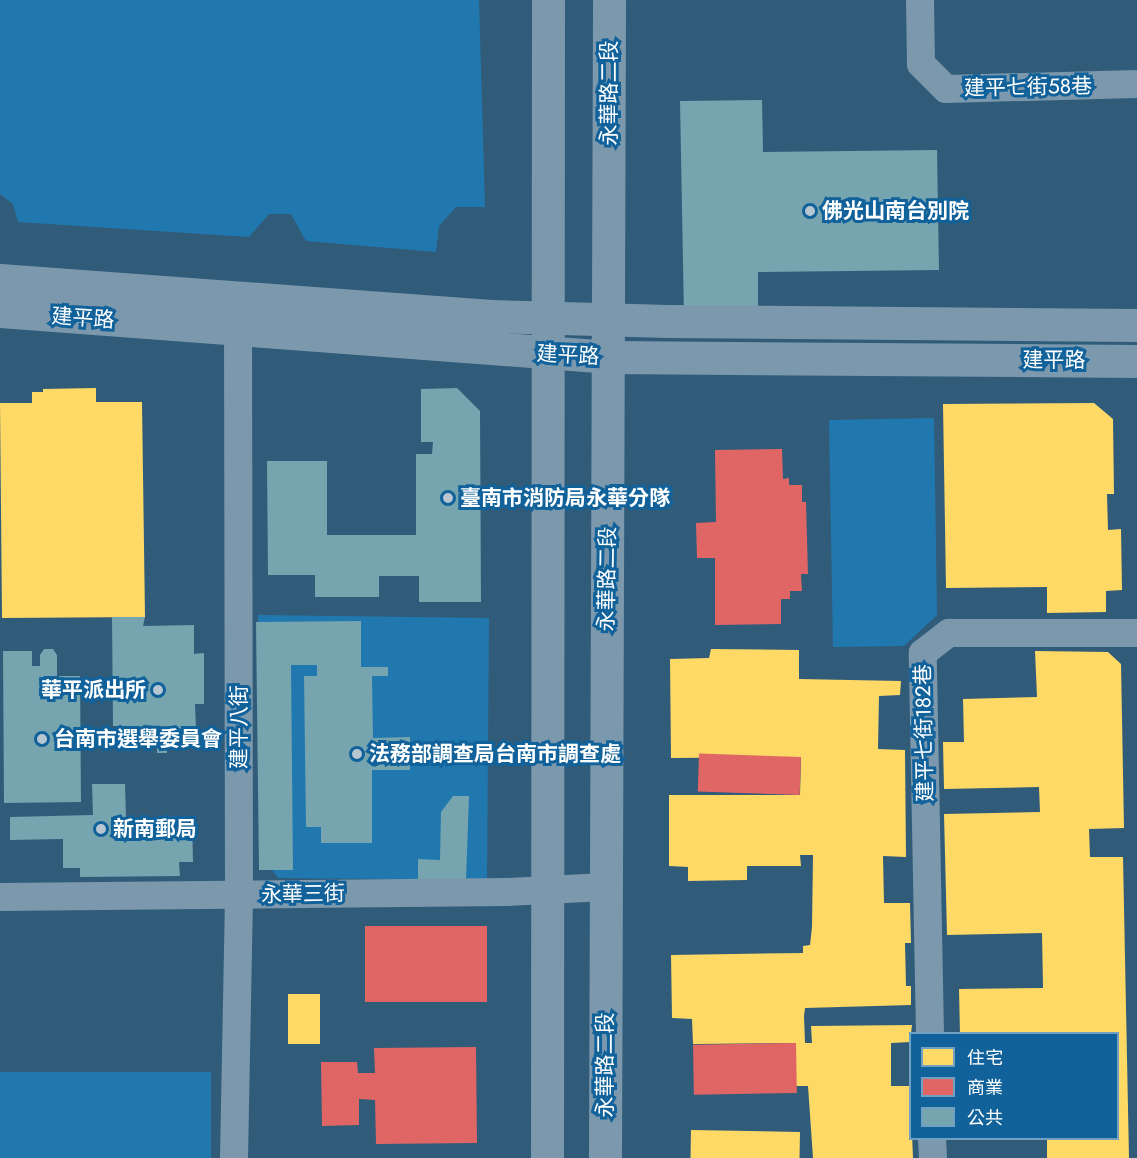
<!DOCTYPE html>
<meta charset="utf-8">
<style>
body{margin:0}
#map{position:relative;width:1137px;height:1158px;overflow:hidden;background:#305c7a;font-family:Jost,"Noto Sans TC",sans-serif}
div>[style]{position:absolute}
.green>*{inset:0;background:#2178af;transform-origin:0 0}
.homes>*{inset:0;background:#ffd966;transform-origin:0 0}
.shops>*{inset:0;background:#e06666;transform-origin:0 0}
.public>*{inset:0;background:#76a5af}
.minor>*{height:28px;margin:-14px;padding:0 14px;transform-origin:14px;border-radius:14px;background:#7b98ad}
.tertiary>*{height:33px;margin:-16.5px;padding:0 16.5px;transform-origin:16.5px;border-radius:16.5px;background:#7b98ad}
.dots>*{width:16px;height:16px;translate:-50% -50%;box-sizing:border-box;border:3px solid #11629a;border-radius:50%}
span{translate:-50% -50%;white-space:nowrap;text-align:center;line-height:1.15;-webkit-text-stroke:6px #11629a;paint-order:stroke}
.street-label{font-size:21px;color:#fff}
.poi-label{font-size:21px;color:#fff;font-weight:700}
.left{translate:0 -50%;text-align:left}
.right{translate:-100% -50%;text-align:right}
.legend{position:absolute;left:909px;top:1032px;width:210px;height:108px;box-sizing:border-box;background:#11629a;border:2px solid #70a1c2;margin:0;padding:8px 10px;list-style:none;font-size:18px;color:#fff}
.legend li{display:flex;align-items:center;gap:12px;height:30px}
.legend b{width:30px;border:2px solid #70a1c2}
</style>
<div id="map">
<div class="green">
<i style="clip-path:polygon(0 0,479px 0,485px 207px,456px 207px,439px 226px,436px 252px,306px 241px,291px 214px,269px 214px,249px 237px,18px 222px,13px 204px,0 194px)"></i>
<i style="clip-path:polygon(934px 418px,937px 615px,904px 646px,833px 647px,829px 420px)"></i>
<i style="clip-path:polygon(258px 615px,489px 618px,487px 880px,278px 878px,259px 852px)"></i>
<i style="left:211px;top:1072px;width:86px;height:211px;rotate:90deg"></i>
</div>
<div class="homes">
<i style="clip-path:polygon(96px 388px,96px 402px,142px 402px,145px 617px,2px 618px,0 403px,32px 403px,32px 392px,43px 392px,43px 389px)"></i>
<i style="clip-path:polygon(1094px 403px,1113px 419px,1114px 494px,1107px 494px,1108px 530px,1121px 529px,1122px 590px,1106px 591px,1106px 612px,1047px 613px,1047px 587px,946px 588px,943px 404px)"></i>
<i style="clip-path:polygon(711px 649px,799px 650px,799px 679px,901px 681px,900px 695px,879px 696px,878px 749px,905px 750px,906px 857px,883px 856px,884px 903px,910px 903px,911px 943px,905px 943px,906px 986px,911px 986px,911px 1005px,805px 1008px,804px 1016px,805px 1043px,812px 1043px,811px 1026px,912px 1025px,910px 1042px,891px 1043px,891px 1086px,910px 1086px,913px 1158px,813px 1158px,808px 1086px,796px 1086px,796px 1043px,693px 1044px,692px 1019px,672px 1018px,671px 955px,803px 953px,803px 946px,810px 945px,812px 927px,813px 855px,800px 855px,801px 866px,747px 866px,747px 880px,688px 881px,688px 867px,669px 866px,669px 795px,800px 795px,801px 757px,671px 758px,670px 659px,709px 658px)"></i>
<i style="clip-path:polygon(1035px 651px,1108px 652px,1121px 664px,1124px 828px,1089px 829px,1090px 857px,1123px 857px,1129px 1158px,1047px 1158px,1047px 1138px,1118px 1138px,1118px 1034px,960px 1034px,959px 989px,1043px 988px,1042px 933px,947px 935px,944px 814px,1040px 812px,1039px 787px,944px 789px,943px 742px,964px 742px,963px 699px,1037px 697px)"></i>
<i style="left:288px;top:994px;width:32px;height:50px"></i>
<i style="left:691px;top:1130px;width:109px;height:28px;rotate:1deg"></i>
</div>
<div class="shops">
<i style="clip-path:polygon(782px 449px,783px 479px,789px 478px,789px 485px,802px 485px,802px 502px,806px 502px,808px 574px,801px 574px,802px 591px,790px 591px,790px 599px,781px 599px,781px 624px,715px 625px,715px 558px,697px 558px,696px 523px,716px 522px,715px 450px)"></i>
<i style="left:801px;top:757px;width:38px;height:102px;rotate:92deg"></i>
<i style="left:487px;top:926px;width:76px;height:122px;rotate:90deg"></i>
<i style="left:796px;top:1043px;width:50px;height:103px;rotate:89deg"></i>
<i style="clip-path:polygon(476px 1047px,477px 1143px,376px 1144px,375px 1100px,359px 1099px,359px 1125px,322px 1126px,321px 1062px,357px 1062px,358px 1073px,375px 1073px,374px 1048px)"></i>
</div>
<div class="public">
<i style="clip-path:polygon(762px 100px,763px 152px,937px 150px,939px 270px,758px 272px,758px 317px,684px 317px,680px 101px)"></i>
<i style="clip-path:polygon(457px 388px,480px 411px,481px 602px,419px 602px,419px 576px,379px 576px,379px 597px,315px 597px,315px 575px,268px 575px,267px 461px,327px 461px,327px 535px,416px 535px,416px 454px,432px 454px,433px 442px,421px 442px,421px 389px)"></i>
<i style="clip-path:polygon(112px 617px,145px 617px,143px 626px,194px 625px,194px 654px,204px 653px,204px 704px,195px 704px,196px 729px,189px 729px,189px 744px,166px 744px,167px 753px,157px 753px,157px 742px,140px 742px,139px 726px,113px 726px)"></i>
<i style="clip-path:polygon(361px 621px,361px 667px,388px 667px,388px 676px,372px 676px,373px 738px,410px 737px,410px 770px,372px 770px,372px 843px,321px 843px,321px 827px,306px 827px,304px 676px,317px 676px,317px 665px,291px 665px,293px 870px,259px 870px,256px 622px)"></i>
<i style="clip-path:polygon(44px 649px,53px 649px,57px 655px,57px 676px,80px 676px,81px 802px,4px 803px,3px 651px,32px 651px,32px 666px,40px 666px,40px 655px)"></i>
<i style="clip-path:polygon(92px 784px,125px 784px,126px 818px,192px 816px,193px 862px,179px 862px,180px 876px,80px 877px,80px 868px,63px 868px,63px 839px,10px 840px,10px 817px,93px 815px)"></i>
<i style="clip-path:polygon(453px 796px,469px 796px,466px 880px,418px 879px,418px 859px,440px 860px,441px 812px)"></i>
</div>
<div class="minor">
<i style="left:920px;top:0;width:64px;rotate:89.1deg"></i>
<i style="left:921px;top:64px;width:35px;rotate:45deg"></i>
<i style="left:946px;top:89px;width:191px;rotate:-1.5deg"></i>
<i style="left:0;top:897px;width:506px;rotate:-0.57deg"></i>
<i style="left:506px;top:892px;width:99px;rotate:-2.9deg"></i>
<i style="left:930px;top:1034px;width:381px;rotate:-91.1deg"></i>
<i style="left:923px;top:653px;width:33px;rotate:-38deg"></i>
<i style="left:949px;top:633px;width:188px"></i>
<i style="left:932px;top:1138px;width:20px;rotate:87deg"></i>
<i style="left:234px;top:1158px;width:263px;rotate:-88.9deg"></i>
<i style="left:239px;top:895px;width:587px;rotate:-90.1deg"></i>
</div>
<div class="tertiary">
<i style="left:0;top:280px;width:492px;rotate:4.2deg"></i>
<i style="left:491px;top:316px;width:177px;rotate:1.6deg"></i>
<i style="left:668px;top:321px;width:469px;rotate:0.5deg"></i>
<i style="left:0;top:311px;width:612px;rotate:4.31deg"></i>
<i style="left:610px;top:357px;width:527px;rotate:0.43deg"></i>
<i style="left:547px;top:1158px;width:1158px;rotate:-89.95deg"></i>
<i style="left:605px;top:1158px;width:1158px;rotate:-89.8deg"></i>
</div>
<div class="dots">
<i style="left:810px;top:211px;background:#b7c6d0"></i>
<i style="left:448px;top:498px;background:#b7c6d0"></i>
<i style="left:158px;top:690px;background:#b7c6d0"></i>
<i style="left:42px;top:739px;background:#b7c6d0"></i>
<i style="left:357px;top:754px;background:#b7c6d0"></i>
<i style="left:101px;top:829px;background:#b7c6d0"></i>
</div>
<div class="street-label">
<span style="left:1028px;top:87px;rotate:-1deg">建平七街58巷</span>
<span style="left:609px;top:93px;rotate:-90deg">永華路二段</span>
<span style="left:83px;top:318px;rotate:4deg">建平路</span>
<span style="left:568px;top:355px;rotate:3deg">建平路</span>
<span style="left:1054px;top:360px">建平路</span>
<span style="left:607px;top:579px;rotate:-89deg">永華路二段</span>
<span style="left:239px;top:727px;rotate:-90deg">建平八街</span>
<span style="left:924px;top:733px;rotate:-91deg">建平七街182巷</span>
<span style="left:303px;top:894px;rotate:-1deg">永華三街</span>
<span style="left:605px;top:1065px;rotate:-90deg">永華路二段</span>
</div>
<div class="poi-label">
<span class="left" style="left:822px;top:211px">佛光山南台別院</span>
<span class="left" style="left:460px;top:498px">臺南市消防局永華分隊</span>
<span class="right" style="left:146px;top:690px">華平派出所</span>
<span class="left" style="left:54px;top:739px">台南市選舉委員會</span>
<span class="left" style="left:369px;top:754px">法務部調查局台南市調查處</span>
<span class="left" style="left:113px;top:829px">新南郵局</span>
</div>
<ul class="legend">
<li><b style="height:16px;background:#ffd966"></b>住宅</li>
<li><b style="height:16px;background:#e06666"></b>商業</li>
<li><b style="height:16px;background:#76a5af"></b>公共</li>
</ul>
</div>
